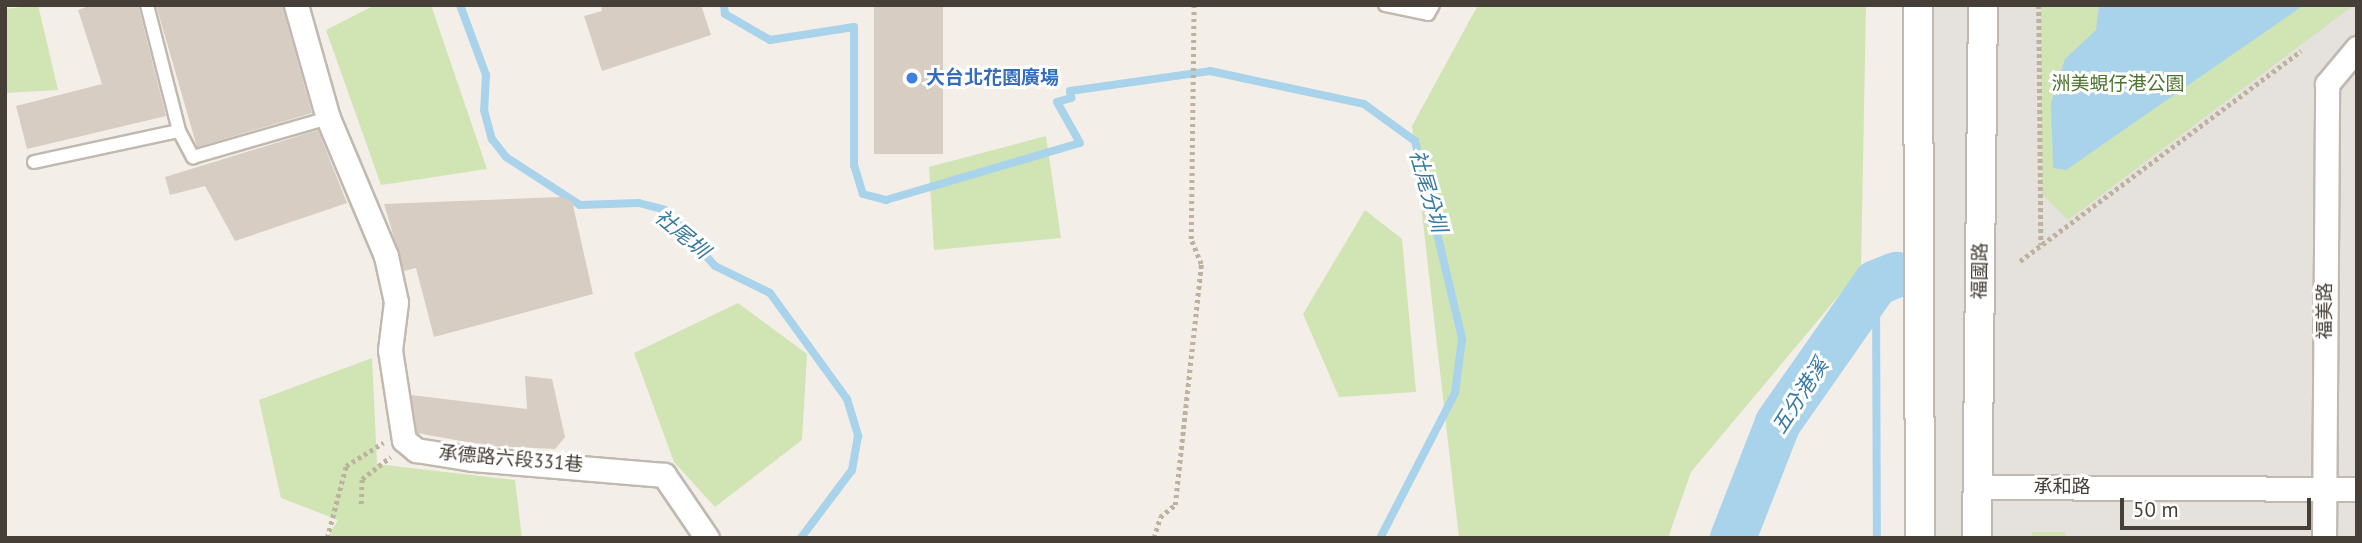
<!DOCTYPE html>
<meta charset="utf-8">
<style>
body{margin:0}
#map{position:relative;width:2362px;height:543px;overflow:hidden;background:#f3efe8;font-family:"PT Sans","Noto Sans TC",sans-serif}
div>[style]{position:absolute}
.industrial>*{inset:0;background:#e5e1dd;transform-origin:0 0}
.green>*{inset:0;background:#d1e4b4;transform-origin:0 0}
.water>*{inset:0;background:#a9d3eb}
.stream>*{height:8px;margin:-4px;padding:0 4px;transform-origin:4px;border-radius:4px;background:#a9d3eb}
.river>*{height:46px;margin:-23px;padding:0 23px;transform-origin:23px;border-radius:23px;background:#a9d3eb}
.building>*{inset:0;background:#d7cdc2;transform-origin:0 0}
.path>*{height:4.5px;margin-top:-2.25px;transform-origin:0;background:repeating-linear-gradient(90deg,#beb19e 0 3.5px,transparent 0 7px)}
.roads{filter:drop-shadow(2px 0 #c1b9af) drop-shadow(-2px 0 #c1b9af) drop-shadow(0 2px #c1b9af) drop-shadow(0 -2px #c1b9af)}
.service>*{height:12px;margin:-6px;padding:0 6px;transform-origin:6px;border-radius:6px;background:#fff}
.minor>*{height:23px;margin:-11.5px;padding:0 11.5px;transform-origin:11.5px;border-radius:11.5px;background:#fff}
.tertiary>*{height:28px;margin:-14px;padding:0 14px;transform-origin:14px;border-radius:14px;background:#fff}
.dots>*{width:19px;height:19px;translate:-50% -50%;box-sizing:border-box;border:4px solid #fff;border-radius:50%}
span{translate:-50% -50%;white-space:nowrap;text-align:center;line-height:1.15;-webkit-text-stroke:6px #fff;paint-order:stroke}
.shop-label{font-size:19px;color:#366cbe;font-weight:700}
.left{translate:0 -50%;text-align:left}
.park-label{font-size:19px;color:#4c732f}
.street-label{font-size:19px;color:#463f37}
.water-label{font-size:21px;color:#377aa1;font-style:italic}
.frame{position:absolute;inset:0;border:7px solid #463f37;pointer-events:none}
.scale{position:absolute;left:2120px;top:498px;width:191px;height:32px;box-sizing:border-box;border:4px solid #463f37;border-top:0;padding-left:9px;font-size:21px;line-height:24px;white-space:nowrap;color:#463f37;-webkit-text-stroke:5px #fff;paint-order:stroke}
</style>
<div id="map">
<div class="industrial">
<i style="left:1911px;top:5px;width:446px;height:533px"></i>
</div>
<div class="green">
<i style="clip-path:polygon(38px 5px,58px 90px,5px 93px,5px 9px)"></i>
<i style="clip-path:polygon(375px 5px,431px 5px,487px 169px,381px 185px,326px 30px)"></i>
<i style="clip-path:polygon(1478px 5px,1866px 5px,1861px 269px,1691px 472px,1668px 538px,1459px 538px,1412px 126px)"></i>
<i style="clip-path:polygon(2041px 5px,2354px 5px,2068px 220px,2042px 194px)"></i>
<i style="clip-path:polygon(1046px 136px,1061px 238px,934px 250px,929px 167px)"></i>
<i style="clip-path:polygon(1365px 210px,1402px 239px,1416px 392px,1339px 397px,1303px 314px)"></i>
<i style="clip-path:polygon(738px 303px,807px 354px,802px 440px,715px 507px,674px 462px,634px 353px)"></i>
<i style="clip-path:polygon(372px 358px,377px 464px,515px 480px,522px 538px,327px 538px,338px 520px,281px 498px,259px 400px)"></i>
<i style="left:2032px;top:532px;width:34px;height:6px"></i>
</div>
<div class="water">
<i style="clip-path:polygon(2099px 5px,2304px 5px,2066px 170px,2053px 168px,2051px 103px,2065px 59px,2096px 30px)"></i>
</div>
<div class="stream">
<i style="left:460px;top:5px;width:75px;rotate:69.6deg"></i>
<i style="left:486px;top:75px;width:35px;rotate:93deg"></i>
<i style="left:484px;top:110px;width:30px;rotate:75deg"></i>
<i style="left:492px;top:139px;width:23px;rotate:52deg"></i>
<i style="left:506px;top:157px;width:88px;rotate:33deg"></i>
<i style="left:580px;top:205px;width:59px;rotate:-1.9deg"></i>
<i style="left:639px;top:203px;width:27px;rotate:15deg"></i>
<i style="left:665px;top:210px;width:75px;rotate:48.2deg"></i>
<i style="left:715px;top:266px;width:61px;rotate:26.1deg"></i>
<i style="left:770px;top:293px;width:131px;rotate:54deg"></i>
<i style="left:847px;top:399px;width:39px;rotate:73deg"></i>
<i style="left:858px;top:436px;width:35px;rotate:100deg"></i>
<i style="left:852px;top:470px;width:85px;rotate:126.9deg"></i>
<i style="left:724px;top:5px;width:9px;rotate:84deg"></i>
<i style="left:725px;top:14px;width:52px;rotate:30deg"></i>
<i style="left:770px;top:40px;width:85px;rotate:-8.8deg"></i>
<i style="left:854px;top:27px;width:138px;rotate:90deg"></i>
<i style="left:854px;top:165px;width:30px;rotate:73deg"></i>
<i style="left:863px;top:194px;width:24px;rotate:15deg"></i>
<i style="left:886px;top:200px;width:202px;rotate:-16.4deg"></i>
<i style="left:1080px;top:143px;width:47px;rotate:-119.3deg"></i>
<i style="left:1057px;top:102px;width:15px;rotate:-16deg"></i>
<i style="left:1071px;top:98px;width:7px;rotate:-98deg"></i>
<i style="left:1070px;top:91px;width:141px;rotate:-8.1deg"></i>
<i style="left:1210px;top:71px;width:157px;rotate:12.1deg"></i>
<i style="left:1364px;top:104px;width:63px;rotate:36deg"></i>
<i style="left:1415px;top:141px;width:204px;rotate:76.6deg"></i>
<i style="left:1462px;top:339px;width:54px;rotate:97.4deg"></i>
<i style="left:1455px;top:393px;width:163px;rotate:117.3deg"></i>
<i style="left:1876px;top:283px;width:255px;rotate:89.8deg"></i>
</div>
<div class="river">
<i style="left:1733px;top:538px;width:123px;rotate:-68.6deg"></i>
<i style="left:1778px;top:423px;width:171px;rotate:-55deg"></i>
<i style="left:1876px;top:283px;width:22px;rotate:-22deg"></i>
</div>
<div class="building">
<i style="clip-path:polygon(92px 5px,138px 5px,166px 116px,27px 149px,16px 106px,102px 84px,78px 10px)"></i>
<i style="clip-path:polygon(156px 5px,282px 5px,312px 113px,197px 147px)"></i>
<i style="clip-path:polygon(601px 5px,701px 5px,711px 35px,602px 71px,584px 16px,602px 11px)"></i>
<i style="left:874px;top:5px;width:69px;height:149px"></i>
<i style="clip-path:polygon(318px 130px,347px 203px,235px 241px,205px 186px,170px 195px,165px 177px)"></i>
<i style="clip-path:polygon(562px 197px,572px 201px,593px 294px,434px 337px,416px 268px,404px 271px,384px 204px)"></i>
<i style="clip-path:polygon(525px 376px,552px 379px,565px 437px,555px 449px,489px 446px,417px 433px,411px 395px,527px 409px)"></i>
</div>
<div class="path">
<i style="left:2039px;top:5px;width:240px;rotate:89.5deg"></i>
<i style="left:2020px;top:261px;width:351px;rotate:-36.8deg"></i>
<i style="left:361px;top:504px;width:25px;rotate:-88deg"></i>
<i style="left:362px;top:479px;width:36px;rotate:-38deg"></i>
<i style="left:327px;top:538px;width:74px;rotate:-75.2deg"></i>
<i style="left:346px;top:466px;width:44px;rotate:-31.9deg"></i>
<i style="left:1154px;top:538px;width:22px;rotate:-74deg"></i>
<i style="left:1160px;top:517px;width:19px;rotate:-39deg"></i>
<i style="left:1175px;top:505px;width:242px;rotate:-83.8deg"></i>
<i style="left:1201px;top:264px;width:27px;rotate:-112deg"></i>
<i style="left:1191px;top:239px;width:234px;rotate:-89.3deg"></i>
</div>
<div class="roads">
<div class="service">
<i style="left:147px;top:5px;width:130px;rotate:75.7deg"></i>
<i style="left:179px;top:131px;width:30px;rotate:62deg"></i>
<i style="left:193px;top:157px;width:141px;rotate:-16.1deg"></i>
<i style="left:1385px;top:5px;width:44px;rotate:11.8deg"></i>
<i style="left:1428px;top:14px;width:10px;rotate:-61deg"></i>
<i style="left:34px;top:162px;width:148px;rotate:-12.1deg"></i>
</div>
<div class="minor">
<i style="left:296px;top:5px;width:117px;rotate:74.2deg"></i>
<i style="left:328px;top:118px;width:150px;rotate:67.2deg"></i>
<i style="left:386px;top:256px;width:47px;rotate:77.7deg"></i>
<i style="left:396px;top:302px;width:48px;rotate:97.1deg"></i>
<i style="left:390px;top:350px;width:91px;rotate:81.2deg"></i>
<i style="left:404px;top:440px;width:16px;rotate:40deg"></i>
<i style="left:416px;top:450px;width:58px;rotate:9deg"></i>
<i style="left:473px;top:459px;width:192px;rotate:4.8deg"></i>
<i style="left:664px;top:475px;width:76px;rotate:55.7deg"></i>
<i style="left:1977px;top:487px;width:380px;rotate:0.3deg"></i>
<i style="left:2324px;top:538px;width:454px;rotate:-89.6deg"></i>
<i style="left:2327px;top:84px;width:47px;rotate:-50.2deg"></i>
</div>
<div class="tertiary">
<i style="left:1918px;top:5px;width:533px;rotate:89.79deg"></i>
<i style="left:1977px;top:538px;width:533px;rotate:-89.36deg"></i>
</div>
</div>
<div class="dots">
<i style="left:912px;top:78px;background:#3f7fe0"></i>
</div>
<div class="shop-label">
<span class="left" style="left:926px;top:78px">大台北花園廣場</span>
</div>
<div class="park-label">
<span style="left:2118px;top:84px">洲美蜆仔港公園</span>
</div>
<div class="street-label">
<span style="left:1980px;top:271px;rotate:-89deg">福國路</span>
<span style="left:2325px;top:311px;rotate:-90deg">福美路</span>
<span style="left:511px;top:459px;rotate:5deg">承德路六段331巷</span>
<span style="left:2062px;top:487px">承和路</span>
</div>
<div class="water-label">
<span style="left:1428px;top:191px;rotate:74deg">社尾分圳</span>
<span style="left:682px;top:234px;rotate:40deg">社尾圳</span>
<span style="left:1800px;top:396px;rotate:-57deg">五分港溪</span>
</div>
<div class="frame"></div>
<div class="scale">50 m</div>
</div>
